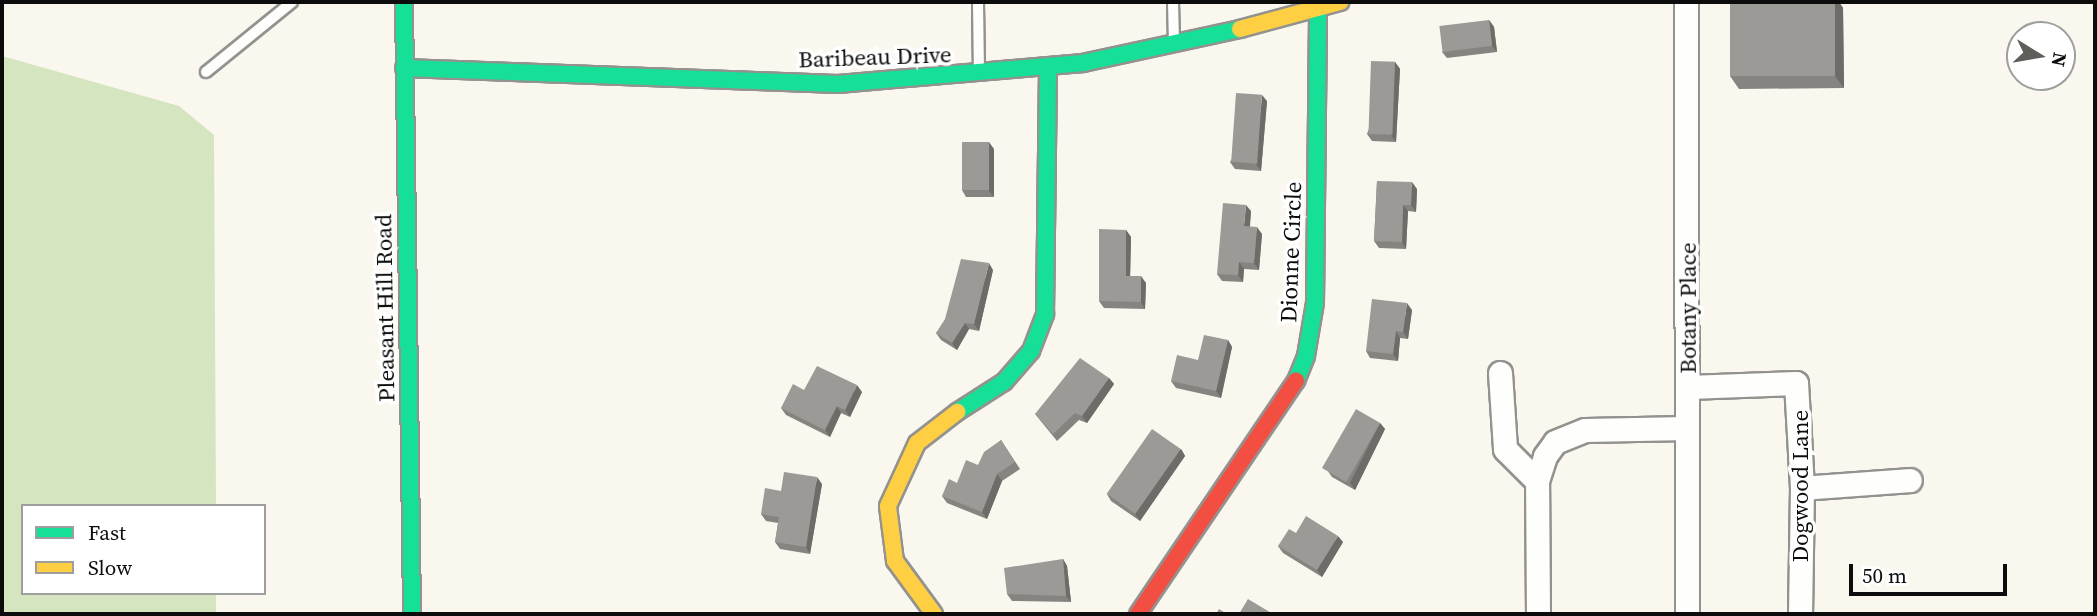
<!DOCTYPE html>
<style>
body{margin:0}
#map{position:relative;width:2097px;height:616px;overflow:hidden;background:#faf7ef;font-family:"Source Serif 4",serif}
div>[style]{position:absolute}
.forest>*{inset:0;background:#d5e5bf}
.roads{filter:drop-shadow(2px 0 #93928e) drop-shadow(-2px 0 #93928e) drop-shadow(0 2px #93928e) drop-shadow(0 -2px #93928e)}
.lane>*{height:10px;margin:-5px;padding:0 5px;transform-origin:5px;border-radius:5px;background:#fefefd}
.street>*{height:23px;margin:-11.5px;padding:0 11.5px;transform-origin:11.5px;border-radius:11.5px;background:#fefefd}
.fast>*{height:16px;margin:-8px;padding:0 8px;transform-origin:8px;border-radius:8px;background:#16e098}
.slow>*{height:16px;margin:-8px;padding:0 8px;transform-origin:8px;border-radius:8px;background:#ffcf43}
.jam>*{height:16px;margin:-8px;padding:0 8px;transform-origin:8px;border-radius:8px;background:#f24e42}
.wall>*{inset:0;background:#868481}
.shaded-wall>*{inset:0;background:#6d6c69}
.building>*{inset:0;background:#9c9a96;transform-origin:0 0}
span{translate:-50% -50%;white-space:nowrap;text-align:center;line-height:1.15;-webkit-text-stroke:7px #fff;paint-order:stroke}
.street-label{font-size:23px;color:#0c0c0c}
.frame{position:absolute;inset:0;border:4px solid #0c0c0c;pointer-events:none}
.legend{position:absolute;left:21px;top:504px;width:245px;height:91px;box-sizing:border-box;background:#fff;border:2px solid #9e9e9e;margin:0;padding:9px 12px;list-style:none;font-size:21px;color:#0c0c0c}
.legend li{display:flex;align-items:center;gap:14px;height:35px}
.legend b{width:35px;border:2px solid #9e9e9e}
.north{position:absolute;left:2006px;top:21px;width:70px;height:70px;box-sizing:border-box;background:#fff;border:2px solid #9e9e9e;border-radius:50%;rotate:101deg;font-size:19px;font-weight:700;line-height:28px;text-align:center;color:#0c0c0c}
.north::after{content:'';display:block;margin:auto;width:24px;height:32px;background:#5f5e5b;clip-path:polygon(50% 0,100% 100%,50% 72%,0 100%)}
.scale{position:absolute;left:1849px;top:564px;width:158px;height:32px;box-sizing:border-box;border:4px solid #0c0c0c;border-top:0;padding-left:9px;font-size:21px;line-height:24px;white-space:nowrap;color:#0c0c0c;-webkit-text-stroke:5px #fff;paint-order:stroke}
</style>
<div id="map">
<div class="forest">
<i style="clip-path:polygon(2px 56px,179px 106px,214px 135px,216px 506px,23px 506px,23px 593px,216px 593px,216px 614px,2px 614px)"></i>
</div>
<div class="roads">
<div class="lane">
<i style="left:978px;top:2px;width:70px;rotate:89.2deg"></i>
<i style="left:1173px;top:2px;width:41px;rotate:88.6deg"></i>
<i style="left:206px;top:72px;width:111px;rotate:-39.1deg"></i>
</div>
<div class="street">
<i style="left:1686px;top:2px;width:612px;rotate:89.91deg"></i>
<i style="left:1500px;top:373px;width:76px;rotate:86.2deg"></i>
<i style="left:1505px;top:449px;width:45px;rotate:45deg"></i>
<i style="left:1688px;top:387px;width:108px;rotate:-2.1deg"></i>
<i style="left:1796px;top:383px;width:105px;rotate:86.7deg"></i>
<i style="left:1802px;top:488px;width:126px;rotate:90.9deg"></i>
<i style="left:1802px;top:488px;width:108px;rotate:-4.2deg"></i>
<i style="left:1538px;top:614px;width:133px;rotate:-90.4deg"></i>
<i style="left:1537px;top:481px;width:26px;rotate:-72deg"></i>
<i style="left:1545px;top:456px;width:17px;rotate:-54deg"></i>
<i style="left:1555px;top:442px;width:32px;rotate:-22deg"></i>
<i style="left:1585px;top:430px;width:102px;rotate:-1.1deg"></i>
</div>
<div class="fast">
<i style="left:404px;top:2px;width:612px;rotate:89.25deg"></i>
<i style="left:404px;top:68px;width:434px;rotate:2.1deg"></i>
<i style="left:838px;top:84px;width:246px;rotate:-4.9deg"></i>
<i style="left:1083px;top:63px;width:161px;rotate:-12.2deg"></i>
<i style="left:1296px;top:381px;width:27px;rotate:-68deg"></i>
<i style="left:1306px;top:356px;width:54px;rotate:-80.4deg"></i>
<i style="left:1315px;top:303px;width:296px;rotate:-89.4deg"></i>
<i style="left:957px;top:412px;width:56px;rotate:-32.6deg"></i>
<i style="left:1004px;top:382px;width:41px;rotate:-48.9deg"></i>
<i style="left:1031px;top:351px;width:40px;rotate:-69deg"></i>
<i style="left:1045px;top:314px;width:246px;rotate:-89.3deg"></i>
</div>
<div class="slow">
<i style="left:1240px;top:29px;width:104px;rotate:-15.1deg"></i>
<i style="left:934px;top:614px;width:66px;rotate:-126.3deg"></i>
<i style="left:895px;top:561px;width:55px;rotate:-97.3deg"></i>
<i style="left:888px;top:506px;width:69px;rotate:-65.3deg"></i>
<i style="left:917px;top:443px;width:51px;rotate:-37.8deg"></i>
</div>
<div class="jam">
<i style="left:1138px;top:614px;width:282px;rotate:-55.9deg"></i>
</div>
</div>
<div class="wall">
<i style="clip-path:polygon(1730px 2px,1839px 2px,1843px 8px,1844px 88px,1739px 89px,1730px 76px)"></i>
<i style="clip-path:polygon(1489px 20px,1494px 27px,1497px 52px,1447px 58px,1442px 52px)"></i>
<i style="clip-path:polygon(1395px 62px,1400px 69px,1396px 142px,1372px 141px,1367px 134px)"></i>
<i style="clip-path:polygon(1267px 101px,1261px 171px,1235px 169px,1230px 162px)"></i>
<i style="clip-path:polygon(994px 149px,994px 197px,966px 197px,962px 190px)"></i>
<i style="clip-path:polygon(1377px 181px,1417px 189px,1416px 212px,1408px 211px,1406px 249px,1379px 248px,1374px 241px)"></i>
<i style="clip-path:polygon(1251px 211px,1250px 227px,1262px 234px,1259px 270px,1244px 269px,1243px 282px,1222px 281px,1217px 274px)"></i>
<i style="clip-path:polygon(1126px 230px,1131px 237px,1130px 276px,1146px 283px,1145px 309px,1104px 308px,1099px 301px)"></i>
<i style="clip-path:polygon(993px 270px,979px 331px,969px 329px,957px 350px,941px 340px,936px 333px)"></i>
<i style="clip-path:polygon(1412px 310px,1408px 339px,1400px 338px,1398px 361px,1370px 358px,1366px 351px)"></i>
<i style="clip-path:polygon(1228px 340px,1232px 347px,1221px 398px,1176px 388px,1171px 381px,1198px 360px)"></i>
<i style="clip-path:polygon(1109px 378px,1114px 384px,1087px 423px,1079px 420px,1057px 441px,1035px 414px)"></i>
<i style="clip-path:polygon(804px 390px,862px 392px,850px 417px,841px 413px,830px 437px,786px 415px,781px 408px)"></i>
<i style="clip-path:polygon(1380px 423px,1385px 429px,1355px 490px,1332px 477px,1327px 470px)"></i>
<i style="clip-path:polygon(1001px 440px,1020px 469px,1002px 481px,987px 519px,947px 503px,942px 496px,978px 465px)"></i>
<i style="clip-path:polygon(1181px 449px,1185px 456px,1140px 521px,1111px 501px,1107px 494px)"></i>
<i style="clip-path:polygon(822px 484px,810px 554px,780px 549px,775px 542px,778px 523px,766px 521px,761px 514px,781px 491px)"></i>
<i style="clip-path:polygon(1296px 533px,1343px 542px,1322px 577px,1283px 553px,1278px 546px)"></i>
<i style="clip-path:polygon(1063px 559px,1067px 566px,1071px 602px,1012px 601px,1007px 594px)"></i>
</div>
<div class="shaded-wall">
<i style="clip-path:polygon(1835px 2px,1839px 2px,1843px 8px,1844px 88px,1835px 76px)"></i>
<i style="clip-path:polygon(1489px 20px,1494px 27px,1497px 52px,1492px 46px)"></i>
<i style="clip-path:polygon(1395px 62px,1400px 69px,1396px 142px,1391px 135px)"></i>
<i style="clip-path:polygon(1262px 95px,1267px 101px,1261px 171px,1256px 164px)"></i>
<i style="clip-path:polygon(989px 142px,994px 149px,994px 197px,989px 191px)"></i>
<i style="clip-path:polygon(1412px 182px,1417px 189px,1416px 212px,1411px 205px)"></i>
<i style="clip-path:polygon(1246px 205px,1251px 211px,1249px 233px,1244px 226px)"></i>
<i style="clip-path:polygon(1403px 205px,1408px 211px,1406px 249px,1402px 242px)"></i>
<i style="clip-path:polygon(1257px 227px,1262px 234px,1259px 270px,1254px 263px)"></i>
<i style="clip-path:polygon(1126px 230px,1131px 237px,1130px 283px,1126px 276px)"></i>
<i style="clip-path:polygon(1239px 262px,1244px 269px,1243px 282px,1238px 275px)"></i>
<i style="clip-path:polygon(989px 263px,993px 270px,979px 331px,974px 324px)"></i>
<i style="clip-path:polygon(1141px 276px,1146px 283px,1145px 309px,1141px 302px)"></i>
<i style="clip-path:polygon(1407px 303px,1412px 310px,1408px 339px,1403px 332px)"></i>
<i style="clip-path:polygon(965px 323px,969px 329px,957px 350px,952px 343px)"></i>
<i style="clip-path:polygon(1396px 331px,1400px 338px,1398px 361px,1393px 354px)"></i>
<i style="clip-path:polygon(1228px 340px,1232px 347px,1221px 398px,1216px 391px)"></i>
<i style="clip-path:polygon(1109px 378px,1114px 384px,1087px 423px,1082px 416px)"></i>
<i style="clip-path:polygon(857px 385px,862px 392px,850px 417px,845px 410px)"></i>
<i style="clip-path:polygon(837px 406px,841px 413px,830px 437px,825px 430px)"></i>
<i style="clip-path:polygon(1380px 423px,1385px 429px,1355px 490px,1350px 483px)"></i>
<i style="clip-path:polygon(1181px 449px,1185px 456px,1140px 521px,1135px 514px)"></i>
<i style="clip-path:polygon(997px 474px,1002px 481px,987px 519px,982px 512px)"></i>
<i style="clip-path:polygon(817px 477px,822px 484px,810px 554px,806px 547px)"></i>
<i style="clip-path:polygon(1338px 536px,1343px 542px,1322px 577px,1317px 570px)"></i>
<i style="clip-path:polygon(1063px 559px,1067px 566px,1071px 602px,1066px 596px)"></i>
</div>
<div class="building">
<i style="left:1730px;top:2px;width:105px;height:74px"></i>
<i style="left:1489px;top:20px;width:26px;height:50px;rotate:83deg"></i>
<i style="left:1371px;top:61px;width:24px;height:73px;rotate:2deg"></i>
<i style="left:1236px;top:93px;width:26px;height:69px;rotate:4deg"></i>
<i style="left:962px;top:142px;width:27px;height:48px"></i>
<i style="clip-path:polygon(1377px 181px,1412px 182px,1411px 205px,1403px 205px,1402px 242px,1374px 241px)"></i>
<i style="clip-path:polygon(1223px 203px,1246px 205px,1244px 226px,1257px 227px,1254px 263px,1239px 262px,1238px 275px,1217px 274px)"></i>
<i style="clip-path:polygon(1099px 229px,1126px 230px,1126px 276px,1141px 276px,1141px 302px,1099px 301px)"></i>
<i style="clip-path:polygon(961px 259px,989px 263px,974px 324px,965px 323px,952px 343px,936px 333px,945px 319px)"></i>
<i style="clip-path:polygon(1372px 299px,1407px 303px,1403px 332px,1396px 331px,1393px 354px,1366px 351px)"></i>
<i style="clip-path:polygon(1204px 335px,1228px 340px,1216px 391px,1171px 381px,1177px 355px,1198px 360px)"></i>
<i style="clip-path:polygon(1080px 358px,1109px 378px,1082px 416px,1075px 413px,1053px 434px,1035px 414px)"></i>
<i style="clip-path:polygon(817px 366px,857px 385px,845px 410px,837px 406px,825px 430px,781px 408px,793px 384px,804px 390px)"></i>
<i style="left:1356px;top:409px;width:28px;height:68px;rotate:30deg"></i>
<i style="left:1152px;top:429px;width:35px;height:79px;rotate:35deg"></i>
<i style="clip-path:polygon(1001px 440px,1015px 462px,997px 474px,982px 512px,942px 496px,949px 479px,957px 483px,966px 460px,978px 465px,984px 452px)"></i>
<i style="clip-path:polygon(784px 472px,817px 477px,806px 547px,775px 542px,779px 517px,761px 514px,765px 488px,781px 491px)"></i>
<i style="clip-path:polygon(1306px 516px,1338px 536px,1317px 570px,1278px 546px,1289px 529px,1296px 533px)"></i>
<i style="clip-path:polygon(1063px 559px,1066px 596px,1007px 594px,1004px 568px)"></i>
<i style="clip-path:polygon(1248px 599px,1273px 614px,1239px 614px)"></i>
<i style="clip-path:polygon(1219px 609px,1227px 614px,1216px 614px)"></i>
</div>
<div class="street-label">
<span style="left:875px;top:57px;rotate:-2deg">Baribeau Drive</span>
<span style="left:1291px;top:252px;rotate:-88deg">Dionne Circle</span>
<span style="left:385px;top:308px;rotate:-91deg">Pleasant Hill Road</span>
<span style="left:1688px;top:308px;rotate:-90deg">Botany Place</span>
<span style="left:1800px;top:486px;rotate:-90deg">Dogwood Lane</span>
</div>
<div class="frame"></div>
<ul class="legend">
<li><b style="height:9px;background:#16e098"></b>Fast</li>
<li><b style="height:9px;background:#ffcf43"></b>Slow</li>
</ul>
<div class="north">N</div>
<div class="scale">50 m</div>
</div>
